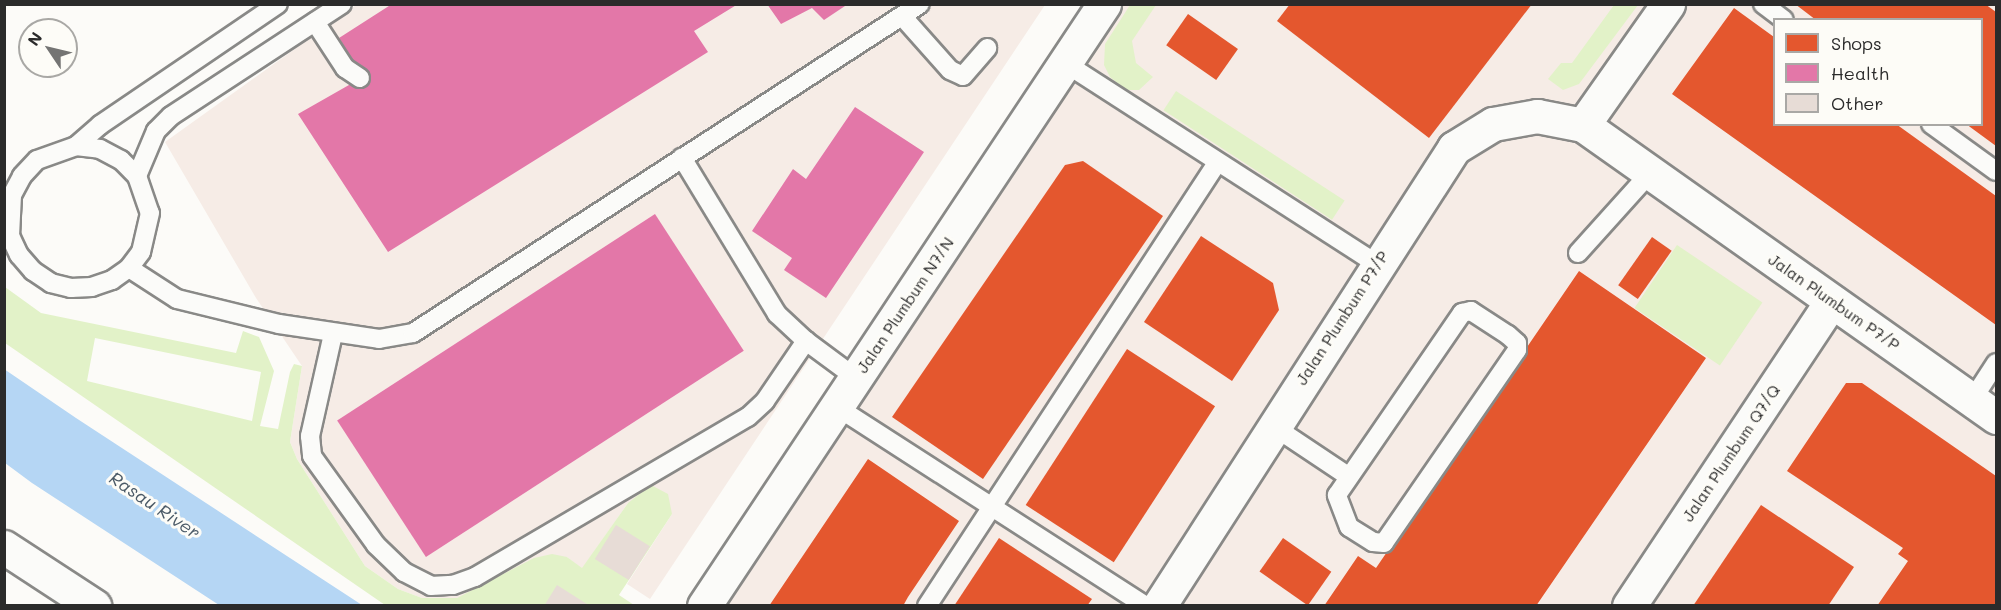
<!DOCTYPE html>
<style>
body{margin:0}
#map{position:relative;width:2001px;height:610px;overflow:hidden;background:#fcfbf8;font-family:Mali,sans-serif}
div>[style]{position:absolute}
.built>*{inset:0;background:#f6ece6}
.green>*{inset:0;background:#e2f2c8;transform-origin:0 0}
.water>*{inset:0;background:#b5d6f4}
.shops>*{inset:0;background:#e4572e;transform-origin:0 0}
.health>*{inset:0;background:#e377a8;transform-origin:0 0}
.building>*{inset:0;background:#e7dcd6;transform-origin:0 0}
.roads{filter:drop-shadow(2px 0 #898987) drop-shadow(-2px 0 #898987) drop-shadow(0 2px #898987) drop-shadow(0 -2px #898987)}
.lane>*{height:18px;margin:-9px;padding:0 9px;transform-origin:9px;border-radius:9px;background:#fbfbf9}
.street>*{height:33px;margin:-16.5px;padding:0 16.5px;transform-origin:16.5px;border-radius:16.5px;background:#fbfbf9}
.secondary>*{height:33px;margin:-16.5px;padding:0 16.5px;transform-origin:16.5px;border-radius:16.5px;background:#fbfbf9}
span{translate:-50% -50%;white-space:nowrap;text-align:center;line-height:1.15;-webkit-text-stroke:6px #fdfcf7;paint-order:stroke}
.street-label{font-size:16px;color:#2b2b2b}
.water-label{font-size:18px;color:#4b5a67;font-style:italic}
.frame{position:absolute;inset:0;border:6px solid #2b2b2b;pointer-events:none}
.legend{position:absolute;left:1773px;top:18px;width:210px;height:108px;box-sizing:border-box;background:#fdfcf7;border:2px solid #a9a8a5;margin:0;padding:8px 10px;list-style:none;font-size:18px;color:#2b2b2b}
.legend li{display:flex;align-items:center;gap:12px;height:30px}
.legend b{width:30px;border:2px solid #a9a8a5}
.north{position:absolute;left:18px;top:18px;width:60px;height:60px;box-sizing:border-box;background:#fdfcf7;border:2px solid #a9a8a5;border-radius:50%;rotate:305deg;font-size:16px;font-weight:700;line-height:24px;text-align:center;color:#2b2b2b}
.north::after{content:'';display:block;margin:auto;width:21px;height:27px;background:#747473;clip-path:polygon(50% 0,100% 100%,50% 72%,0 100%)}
</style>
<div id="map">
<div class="built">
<i style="clip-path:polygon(356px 5px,1045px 5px,650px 599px,627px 584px,672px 514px,628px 503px,582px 569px,567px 557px,457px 598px,422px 598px,398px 589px,365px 566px,297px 459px,290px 442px,302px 366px,256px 298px,165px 142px)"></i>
<i style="clip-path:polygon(evenodd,1118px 5px,1996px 5px,1996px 605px,718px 606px,1118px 5px,1774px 20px,1982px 20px,1982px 124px,1774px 124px,1774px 20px)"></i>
</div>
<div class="green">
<i style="clip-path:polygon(1130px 5px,1156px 5px,1132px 41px,1136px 63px,1153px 77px,1139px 90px,1126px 90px,1110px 77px,1104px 65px,1105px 44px)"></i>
<i style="clip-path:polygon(1614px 5px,1638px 5px,1579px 84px,1563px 90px,1548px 79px,1561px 63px,1572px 63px)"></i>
<i style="left:1176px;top:91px;width:201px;height:23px;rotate:33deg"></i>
<i style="left:1677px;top:245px;width:103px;height:76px;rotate:34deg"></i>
<i style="clip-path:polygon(evenodd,5px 287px,41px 313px,236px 353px,243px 331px,259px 337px,274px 371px,260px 426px,278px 429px,290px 372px,294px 364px,302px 366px,290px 442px,297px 459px,365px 566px,398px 589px,422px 598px,457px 598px,534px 558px,552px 554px,567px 557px,582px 568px,628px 503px,651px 485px,668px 494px,672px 514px,619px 595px,634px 605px,385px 605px,5px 343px,5px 287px,95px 338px,261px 372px,252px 421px,87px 381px,95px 338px)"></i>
</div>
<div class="water">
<i style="clip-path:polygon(4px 369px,76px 418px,362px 605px,219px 605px,32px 483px,5px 463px)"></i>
</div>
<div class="shops">
<i style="clip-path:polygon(1290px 4px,1532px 4px,1429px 138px,1277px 21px)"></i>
<i style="clip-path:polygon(1795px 4px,1985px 4px,1996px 12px,1996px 146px,1966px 124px,1982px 124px,1982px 20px,1816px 20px)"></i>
<i style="clip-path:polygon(1734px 8px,1774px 37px,1774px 124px,1896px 124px,1996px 196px,1996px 325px,1672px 94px)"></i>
<i style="left:1188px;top:14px;width:61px;height:38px;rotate:35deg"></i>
<i style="clip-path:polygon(1083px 161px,1163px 216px,983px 479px,892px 417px,1065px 165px)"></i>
<i style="clip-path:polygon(1201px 236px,1273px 283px,1279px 310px,1232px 381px,1144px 322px)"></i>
<i style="left:1652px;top:237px;width:24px;height:59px;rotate:35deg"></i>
<i style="clip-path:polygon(1579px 271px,1706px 358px,1536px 606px,1324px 606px,1358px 556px,1376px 568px)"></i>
<i style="left:1127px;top:349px;width:105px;height:186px;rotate:33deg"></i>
<i style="clip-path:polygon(1846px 383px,1862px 383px,1996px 476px,1996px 606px,1877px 606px,1908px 561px,1898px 554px,1903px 548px,1787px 471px)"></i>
<i style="clip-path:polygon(868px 459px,959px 521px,908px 597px,903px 606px,769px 606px)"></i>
<i style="clip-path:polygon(1761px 505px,1854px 567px,1828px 606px,1693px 606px)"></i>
<i style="clip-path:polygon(999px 538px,1092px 599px,1087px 606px,954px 606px)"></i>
<i style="left:1283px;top:538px;width:59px;height:41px;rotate:35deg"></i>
</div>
<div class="health">
<i style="clip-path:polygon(392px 4px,738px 4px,694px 31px,708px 52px,388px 252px,298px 114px,363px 77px,339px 38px)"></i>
<i style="clip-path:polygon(767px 4px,848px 4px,824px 20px,812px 8px,781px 24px)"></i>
<i style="clip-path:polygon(855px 107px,924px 152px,826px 298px,784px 270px,792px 258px,752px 231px,793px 169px,806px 179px)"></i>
<i style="left:655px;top:214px;width:163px;height:379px;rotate:57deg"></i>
</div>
<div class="building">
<i style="left:616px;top:525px;width:40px;height:40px;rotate:32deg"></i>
<i style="clip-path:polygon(557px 585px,590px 606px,544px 606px)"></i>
</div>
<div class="roads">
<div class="lane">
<i style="left:1763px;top:4px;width:26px;rotate:37deg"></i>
<i style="left:902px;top:16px;width:72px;rotate:48.4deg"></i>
<i style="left:950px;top:70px;width:14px;rotate:25deg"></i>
<i style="left:963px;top:76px;width:37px;rotate:-49deg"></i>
<i style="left:315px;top:22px;width:55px;rotate:56.9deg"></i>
<i style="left:345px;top:68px;width:18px;rotate:34deg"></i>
<i style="left:1065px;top:63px;width:371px;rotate:32.8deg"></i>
<i style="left:1931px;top:124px;width:80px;rotate:35.9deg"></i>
<i style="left:76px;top:146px;width:24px;rotate:7deg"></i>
<i style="left:100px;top:149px;width:24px;rotate:28deg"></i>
<i style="left:121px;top:160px;width:23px;rotate:45deg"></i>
<i style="left:137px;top:176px;width:39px;rotate:71deg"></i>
<i style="left:150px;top:213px;width:40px;rotate:103deg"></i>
<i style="left:141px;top:252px;width:20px;rotate:127deg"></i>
<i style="left:129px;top:268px;width:21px;rotate:145deg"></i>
<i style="left:112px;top:280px;width:21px;rotate:161deg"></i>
<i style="left:92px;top:287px;width:21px;rotate:177deg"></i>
<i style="left:71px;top:288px;width:21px;rotate:-166deg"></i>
<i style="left:51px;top:283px;width:22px;rotate:-146deg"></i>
<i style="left:33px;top:271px;width:21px;rotate:-131deg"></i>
<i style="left:19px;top:255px;width:21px;rotate:-115deg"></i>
<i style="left:10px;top:236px;width:41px;rotate:-87.2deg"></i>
<i style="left:12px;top:195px;width:21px;rotate:-62deg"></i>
<i style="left:22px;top:176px;width:22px;rotate:-47deg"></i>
<i style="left:37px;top:160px;width:41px;rotate:-19.7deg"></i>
<i style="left:76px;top:146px;width:32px;rotate:-41deg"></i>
<i style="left:100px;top:125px;width:215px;rotate:-34.2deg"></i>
<i style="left:137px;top:176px;width:49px;rotate:-67.1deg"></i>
<i style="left:156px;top:131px;width:21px;rotate:-45deg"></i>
<i style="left:171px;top:116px;width:204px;rotate:-33.2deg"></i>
<i style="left:1578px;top:253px;width:108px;rotate:-48deg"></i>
<i style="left:129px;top:268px;width:57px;rotate:32.9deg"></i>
<i style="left:177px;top:299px;width:105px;rotate:13.8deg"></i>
<i style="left:279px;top:324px;width:101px;rotate:8.5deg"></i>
<i style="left:379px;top:339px;width:35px;rotate:-10deg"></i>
<i style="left:413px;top:333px;width:604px;rotate:-32.98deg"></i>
<i style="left:1471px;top:311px;width:44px;rotate:33deg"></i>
<i style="left:1508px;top:335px;width:12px;rotate:42deg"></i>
<i style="left:1517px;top:343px;width:7px;rotate:90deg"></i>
<i style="left:1517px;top:350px;width:234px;rotate:124.6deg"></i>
<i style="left:1384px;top:543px;width:11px;rotate:-175deg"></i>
<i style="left:1373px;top:542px;width:28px;rotate:-148deg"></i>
<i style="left:1349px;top:527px;width:34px;rotate:-111deg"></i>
<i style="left:1337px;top:495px;width:221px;rotate:-55.5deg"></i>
<i style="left:1462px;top:313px;width:9px;rotate:-13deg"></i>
<i style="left:333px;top:334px;width:105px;rotate:102.7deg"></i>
<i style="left:310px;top:436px;width:20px;rotate:84deg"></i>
<i style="left:312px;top:456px;width:110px;rotate:54.3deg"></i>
<i style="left:376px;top:545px;width:39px;rotate:44deg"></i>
<i style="left:404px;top:572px;width:30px;rotate:27deg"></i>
<i style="left:431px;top:586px;width:22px;rotate:-3deg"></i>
<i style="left:453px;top:585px;width:23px;rotate:-20deg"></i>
<i style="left:475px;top:577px;width:316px;rotate:-30.4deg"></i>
<i style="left:748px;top:417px;width:23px;rotate:-43deg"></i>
<i style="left:765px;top:401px;width:73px;rotate:-55.7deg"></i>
<i style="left:806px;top:341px;width:40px;rotate:-137deg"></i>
<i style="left:777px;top:314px;width:183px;rotate:-121.3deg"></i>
<i style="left:806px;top:341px;width:62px;rotate:36.5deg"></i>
<i style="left:1972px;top:400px;width:44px;rotate:-57deg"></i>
<i style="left:837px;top:407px;width:368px;rotate:32.8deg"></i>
<i style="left:1273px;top:426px;width:90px;rotate:33.7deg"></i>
<i style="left:927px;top:606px;width:529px;rotate:-56.79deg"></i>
</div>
<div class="street">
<i style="left:1583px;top:125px;width:148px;rotate:-54.9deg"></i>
<i style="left:704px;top:606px;width:723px;rotate:-56.4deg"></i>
<i style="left:1159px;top:606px;width:545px;rotate:-57.21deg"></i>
<i style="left:1454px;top:148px;width:46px;rotate:-31.6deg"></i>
<i style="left:1493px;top:124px;width:45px;rotate:-10.3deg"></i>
<i style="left:1537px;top:116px;width:47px;rotate:11.1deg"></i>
<i style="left:1583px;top:125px;width:506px;rotate:35.26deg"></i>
<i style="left:1629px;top:606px;width:366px;rotate:-56.4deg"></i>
</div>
<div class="secondary">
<i style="left:4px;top:547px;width:108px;rotate:33.2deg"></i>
</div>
</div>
<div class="street-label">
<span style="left:1834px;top:302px;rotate:35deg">Jalan Plumbum P7/P</span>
<span style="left:905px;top:305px;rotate:-56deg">Jalan Plumbum N7/N</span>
<span style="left:1342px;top:318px;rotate:-57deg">Jalan Plumbum P7/P</span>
<span style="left:1731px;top:453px;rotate:-56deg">Jalan Plumbum Q7/Q</span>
</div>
<div class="water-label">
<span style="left:155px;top:505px;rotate:34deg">Rasau River</span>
</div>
<div class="frame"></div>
<ul class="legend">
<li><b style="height:16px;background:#e4572e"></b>Shops</li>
<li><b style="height:16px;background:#e377a8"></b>Health</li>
<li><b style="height:16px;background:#e7dcd6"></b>Other</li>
</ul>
<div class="north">N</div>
</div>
